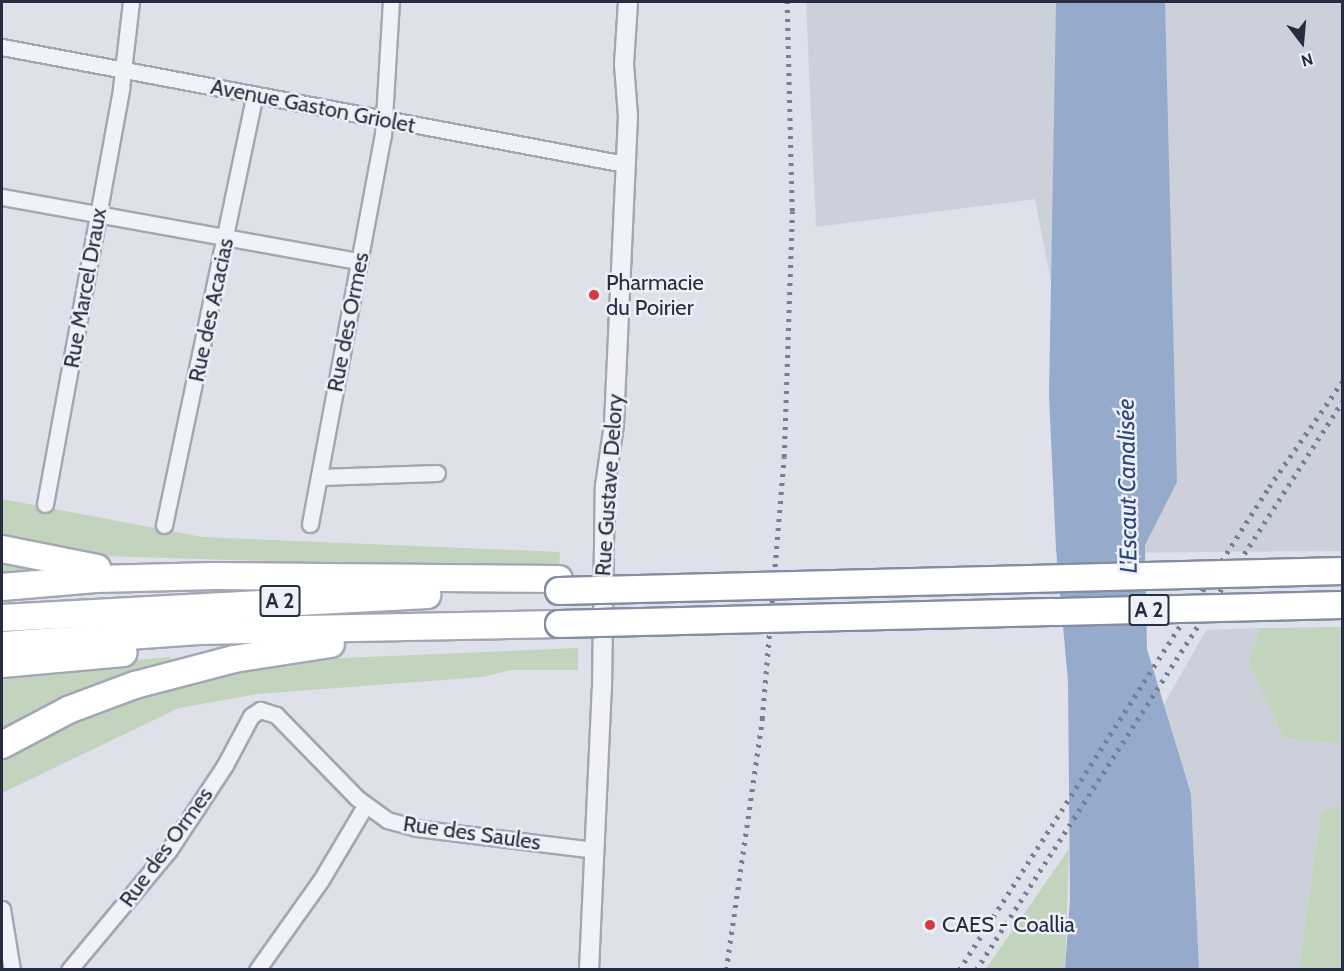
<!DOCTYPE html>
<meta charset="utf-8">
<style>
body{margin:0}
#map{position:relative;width:1344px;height:971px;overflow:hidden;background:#dee1e9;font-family:Cabin,sans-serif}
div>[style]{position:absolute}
.built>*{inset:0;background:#ccd0db}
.green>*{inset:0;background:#c2d3be}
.water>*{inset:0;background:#96abcc}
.roads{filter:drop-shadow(2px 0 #a3a7b3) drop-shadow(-2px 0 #a3a7b3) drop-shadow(0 2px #a3a7b3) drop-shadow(0 -2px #a3a7b3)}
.minor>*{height:15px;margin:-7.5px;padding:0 7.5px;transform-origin:7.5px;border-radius:7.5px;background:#f1f2f7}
.tertiary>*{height:18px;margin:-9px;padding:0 9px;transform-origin:9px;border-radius:9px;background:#f1f2f7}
.motorway>*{height:26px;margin:-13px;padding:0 13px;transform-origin:13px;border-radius:13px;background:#fff}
.rail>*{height:4.5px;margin-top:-2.25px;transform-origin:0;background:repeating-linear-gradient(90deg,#767f94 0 3px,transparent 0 9px)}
.bridges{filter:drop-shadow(2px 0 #848da1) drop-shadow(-2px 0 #848da1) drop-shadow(0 2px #848da1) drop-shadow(0 -2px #848da1)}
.motorway-bridge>*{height:26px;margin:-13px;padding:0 13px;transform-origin:13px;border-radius:13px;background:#fff}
.dots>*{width:16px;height:16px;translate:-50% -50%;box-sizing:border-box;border:3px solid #edf0f6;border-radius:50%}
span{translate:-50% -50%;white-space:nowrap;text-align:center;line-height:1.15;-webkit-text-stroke:5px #edf0f6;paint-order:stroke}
.shield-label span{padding:2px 4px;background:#edf0f6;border:2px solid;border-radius:4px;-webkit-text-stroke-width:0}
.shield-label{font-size:21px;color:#262d41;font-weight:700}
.street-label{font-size:22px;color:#262d41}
.poi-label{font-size:22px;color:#262d41}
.left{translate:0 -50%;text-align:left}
.water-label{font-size:24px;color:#2d4878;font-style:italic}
.frame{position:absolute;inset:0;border:3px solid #262d41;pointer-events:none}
.north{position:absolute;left:1272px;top:12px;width:60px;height:60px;-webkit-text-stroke:4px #edf0f6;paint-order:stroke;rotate:164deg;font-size:16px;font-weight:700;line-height:24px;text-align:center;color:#262d41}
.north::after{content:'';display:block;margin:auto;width:21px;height:27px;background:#262d41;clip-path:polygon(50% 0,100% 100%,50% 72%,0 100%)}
</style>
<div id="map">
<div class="built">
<i style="clip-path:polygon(806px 2px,1342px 2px,1342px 551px,1103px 553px,1035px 199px,816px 227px)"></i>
<i style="clip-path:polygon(1260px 628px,1248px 662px,1284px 738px,1342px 744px,1342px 805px,1321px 812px,1299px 969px,1199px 969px,1191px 794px,1163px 706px,1206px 630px)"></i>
</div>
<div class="green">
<i style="clip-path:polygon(2px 499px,202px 537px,560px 552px,559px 570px,104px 556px,27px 544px,2px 536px)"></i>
<i style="clip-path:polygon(2px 554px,44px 567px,46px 573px,2px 577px)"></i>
<i style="clip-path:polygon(1342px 627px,1342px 744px,1284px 738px,1248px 662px,1260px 628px)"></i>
<i style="clip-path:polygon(578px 648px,578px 670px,511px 670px,482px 677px,257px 694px,179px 708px,2px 793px,2px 757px,90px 712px,246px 668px,319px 659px)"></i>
<i style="clip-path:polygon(170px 657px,172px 668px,2px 736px,2px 672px)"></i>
<i style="clip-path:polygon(1342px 805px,1342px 969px,1299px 969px,1321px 812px)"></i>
<i style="clip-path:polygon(1069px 849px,1065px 969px,985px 970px)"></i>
</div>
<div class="water">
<i style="clip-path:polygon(1056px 2px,1165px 2px,1177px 482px,1145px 545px,1147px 649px,1191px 794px,1199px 969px,1065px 969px,1070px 899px,1068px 681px,1056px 549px,1049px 395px)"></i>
</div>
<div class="roads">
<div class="minor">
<i style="left:2px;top:47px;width:634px;rotate:10.64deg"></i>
<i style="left:2px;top:197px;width:363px;rotate:10.2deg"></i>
<i style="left:319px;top:477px;width:118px;rotate:-1.9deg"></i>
<i style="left:45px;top:504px;width:423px;rotate:-79.6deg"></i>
<i style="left:121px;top:88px;width:87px;rotate:-83.4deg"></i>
<i style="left:310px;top:524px;width:396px;rotate:-79.4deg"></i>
<i style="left:383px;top:135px;width:133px;rotate:-86.6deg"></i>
<i style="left:164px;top:525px;width:440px;rotate:-78.1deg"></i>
<i style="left:2px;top:909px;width:62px;rotate:80.7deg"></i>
<i style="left:69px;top:970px;width:156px;rotate:-50.2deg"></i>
<i style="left:169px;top:850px;width:102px;rotate:-56.6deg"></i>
<i style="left:225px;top:765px;width:55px;rotate:-62deg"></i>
<i style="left:251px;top:716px;width:11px;rotate:-34deg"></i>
<i style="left:260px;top:710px;width:17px;rotate:17deg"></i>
<i style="left:276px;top:715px;width:116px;rotate:45.7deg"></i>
<i style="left:357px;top:798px;width:37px;rotate:36deg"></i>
<i style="left:387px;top:820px;width:30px;rotate:15deg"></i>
<i style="left:416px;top:828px;width:180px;rotate:7deg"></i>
<i style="left:257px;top:970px;width:110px;rotate:-54.6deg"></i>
<i style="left:321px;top:880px;width:86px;rotate:-59.3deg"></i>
</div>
<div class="tertiary">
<i style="left:589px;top:970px;width:281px;rotate:-87.4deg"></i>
<i style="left:602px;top:689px;width:203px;rotate:-89.2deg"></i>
<i style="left:605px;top:486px;width:63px;rotate:-81.7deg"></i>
<i style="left:614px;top:424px;width:308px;rotate:-87.4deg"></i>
<i style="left:628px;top:116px;width:52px;rotate:-94.4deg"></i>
<i style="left:624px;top:64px;width:62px;rotate:-86.3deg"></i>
</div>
<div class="motorway">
<i style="left:2px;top:549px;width:97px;rotate:11.3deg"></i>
<i style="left:2px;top:587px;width:94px;rotate:-4.9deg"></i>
<i style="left:96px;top:579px;width:118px;rotate:-1.5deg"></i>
<i style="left:214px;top:576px;width:345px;rotate:0.5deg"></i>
<i style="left:2px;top:618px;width:426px;rotate:-3.1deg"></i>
<i style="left:2px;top:645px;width:197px;rotate:-4.1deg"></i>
<i style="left:199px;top:631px;width:360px;rotate:-1.1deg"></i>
<i style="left:2px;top:664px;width:122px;rotate:-5.2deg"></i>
<i style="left:2px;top:745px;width:75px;rotate:-27.9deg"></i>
<i style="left:68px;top:710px;width:72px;rotate:-20.5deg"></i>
<i style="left:135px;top:685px;width:102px;rotate:-14.7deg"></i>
<i style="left:234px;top:659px;width:98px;rotate:-8.8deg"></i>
</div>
</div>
<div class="rail">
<i style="left:726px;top:970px;width:254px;rotate:-81.8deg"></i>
<i style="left:762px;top:719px;width:263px;rotate:-85.2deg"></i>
<i style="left:784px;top:457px;width:246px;rotate:-88.1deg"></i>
<i style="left:792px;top:211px;width:209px;rotate:-91.4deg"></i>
<i style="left:959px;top:970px;width:574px;rotate:-57.31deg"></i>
<i style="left:1269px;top:487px;width:128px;rotate:-55.2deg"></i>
<i style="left:976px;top:970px;width:676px;rotate:-57.2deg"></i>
</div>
<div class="bridges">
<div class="motorway-bridge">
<i style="left:559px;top:591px;width:783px;rotate:-1.46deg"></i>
<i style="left:559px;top:624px;width:783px;rotate:-1.39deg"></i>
</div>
</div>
<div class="dots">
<i style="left:594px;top:295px;background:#d93841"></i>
<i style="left:930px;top:925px;background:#d93841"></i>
</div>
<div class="shield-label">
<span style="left:280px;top:601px">A 2</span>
<span style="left:1149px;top:610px">A 2</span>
</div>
<div class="street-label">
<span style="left:313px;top:106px;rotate:11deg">Avenue Gaston Griolet</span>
<span style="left:85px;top:288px;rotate:-80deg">Rue Marcel Draux</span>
<span style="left:211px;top:310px;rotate:-78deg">Rue des Acacias</span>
<span style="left:348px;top:322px;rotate:-79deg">Rue des Ormes</span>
<span style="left:609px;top:485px;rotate:-86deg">Rue Gustave Delory</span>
<span style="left:472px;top:833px;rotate:8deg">Rue des Saules</span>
<span style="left:166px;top:847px;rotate:-54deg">Rue des Ormes</span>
</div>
<div class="poi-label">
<span class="left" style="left:606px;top:295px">Pharmacie<br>du Poirier</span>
<span class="left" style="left:942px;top:925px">CAES - Coallia</span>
</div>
<div class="water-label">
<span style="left:1127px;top:486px;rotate:-91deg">L'Escaut Canalisée</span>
</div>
<div class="frame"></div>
<div class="north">N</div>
</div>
